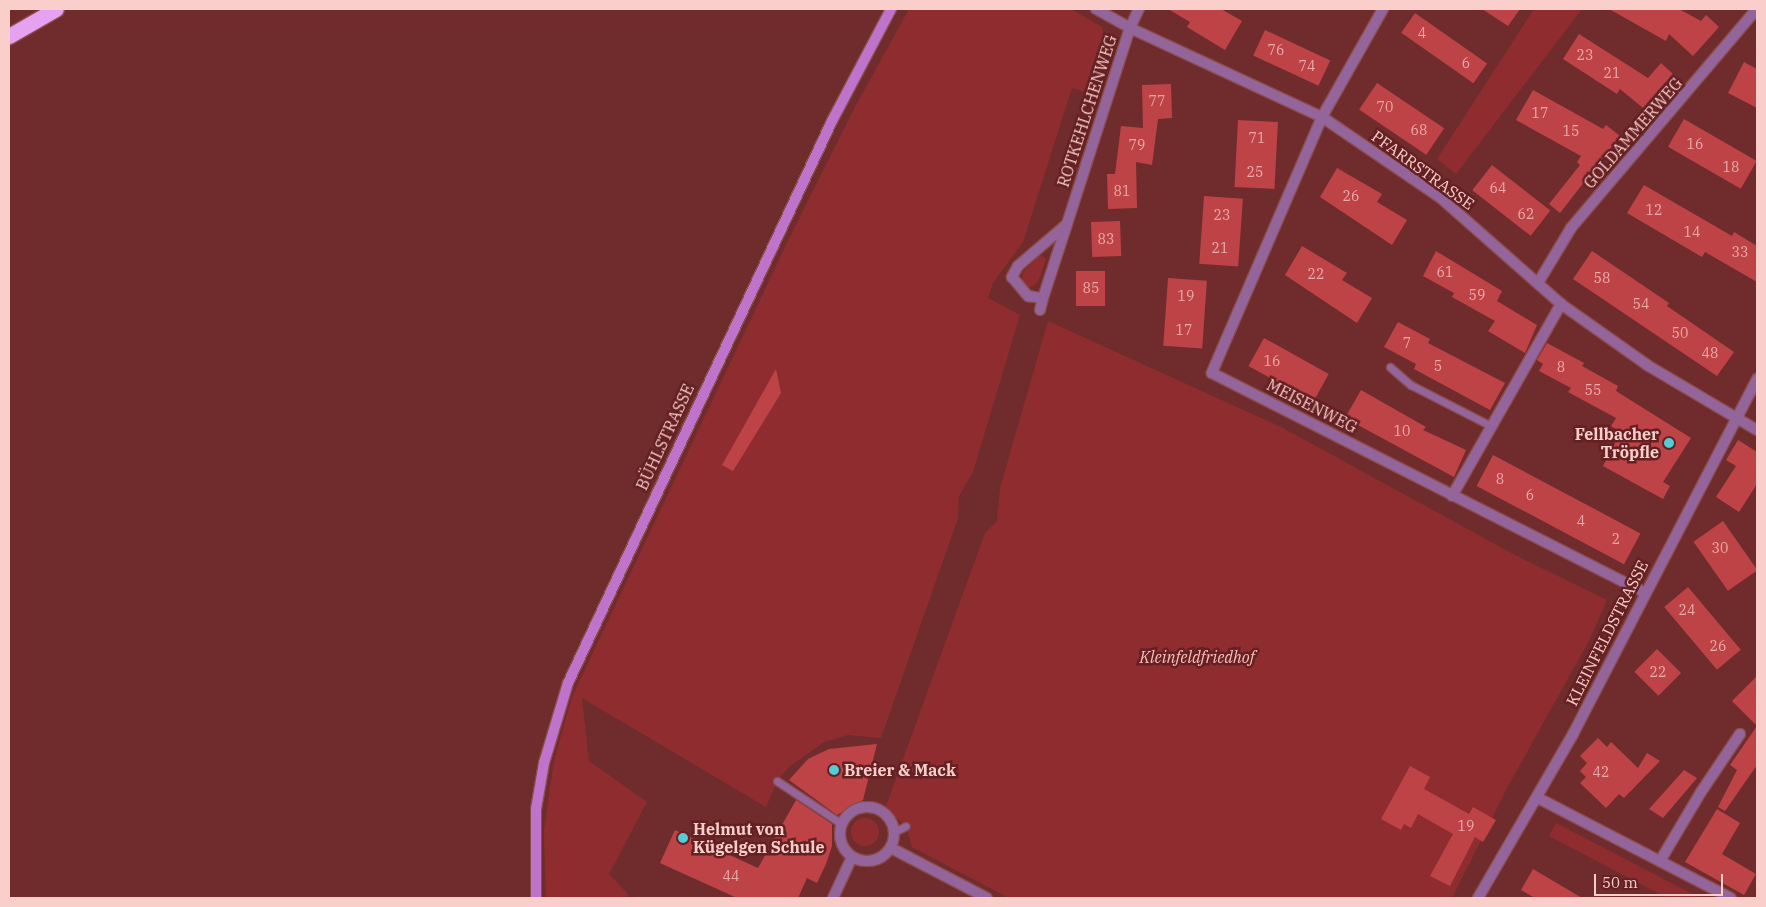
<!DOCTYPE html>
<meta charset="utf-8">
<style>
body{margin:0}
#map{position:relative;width:1766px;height:907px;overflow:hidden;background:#702c2c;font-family:"IBM Plex Serif",serif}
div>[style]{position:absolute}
.green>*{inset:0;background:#8f2c30}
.round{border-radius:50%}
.building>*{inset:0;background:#be4346;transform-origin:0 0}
.roads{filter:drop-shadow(1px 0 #8b4c4c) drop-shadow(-1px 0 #8b4c4c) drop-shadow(0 1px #8b4c4c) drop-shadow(0 -1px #8b4c4c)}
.lane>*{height:7px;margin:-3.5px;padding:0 3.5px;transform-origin:3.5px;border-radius:3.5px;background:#94659b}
.street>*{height:10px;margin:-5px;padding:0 5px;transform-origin:5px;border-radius:5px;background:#94659b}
.street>.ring{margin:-5px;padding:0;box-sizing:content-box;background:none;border:10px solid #94659b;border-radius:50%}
.secondary>*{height:10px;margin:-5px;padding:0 5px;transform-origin:5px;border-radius:5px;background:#c073cb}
.highway>*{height:15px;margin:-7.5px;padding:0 7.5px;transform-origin:7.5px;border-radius:7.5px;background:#e6a1f0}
.dots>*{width:14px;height:14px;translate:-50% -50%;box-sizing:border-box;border:2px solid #642022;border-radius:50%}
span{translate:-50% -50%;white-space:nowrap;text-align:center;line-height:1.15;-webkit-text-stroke:5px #642022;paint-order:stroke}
.number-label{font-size:14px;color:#eaabaa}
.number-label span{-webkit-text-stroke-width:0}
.street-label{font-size:16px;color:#f9cecb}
.poi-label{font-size:16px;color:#f9cecb;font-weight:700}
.right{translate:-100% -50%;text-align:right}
.left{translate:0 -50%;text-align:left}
.park-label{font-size:16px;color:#fdbcb9;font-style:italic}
.frame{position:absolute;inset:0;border:10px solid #f9cecb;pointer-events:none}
.scale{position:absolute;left:1594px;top:874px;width:129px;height:22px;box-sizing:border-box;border:2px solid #f9cecb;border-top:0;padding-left:6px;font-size:15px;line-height:18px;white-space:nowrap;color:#f9cecb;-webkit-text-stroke:4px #642022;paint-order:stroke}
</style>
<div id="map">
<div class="green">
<i style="clip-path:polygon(909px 9px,1071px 9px,1102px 27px,1107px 57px,1092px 94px,1072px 88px,1023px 242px,993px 283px,988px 298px,1020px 315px,973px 472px,959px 496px,958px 518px,881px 738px,848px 735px,824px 742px,789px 767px,777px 781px,766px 807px,582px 698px,589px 761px,647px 802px,609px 874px,628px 894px,627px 898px,546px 898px,544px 831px,554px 761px,572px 697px,786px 245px,856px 105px)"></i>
<i style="clip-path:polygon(1534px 9px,1582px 9px,1456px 174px,1437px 159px)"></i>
<i style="clip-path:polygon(1040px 255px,1046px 259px,1038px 282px,1031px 287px,1025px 286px,1022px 280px,1023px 272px)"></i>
<i style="clip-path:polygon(1048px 321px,1281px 427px,1515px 555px,1607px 600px,1590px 639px,1507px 788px,1452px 898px,1009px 898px,912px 847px,906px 826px,885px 809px,985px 533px,997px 521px,1000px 488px)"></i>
<i class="round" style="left:851px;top:818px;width:28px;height:28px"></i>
<i style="clip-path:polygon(1556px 823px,1698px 897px,1667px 898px,1549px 836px)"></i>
</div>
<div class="building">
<i style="clip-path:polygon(1168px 9px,1221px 9px,1242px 21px,1225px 50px,1187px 27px,1190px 22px)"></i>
<i style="clip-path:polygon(1482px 9px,1520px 9px,1508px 26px)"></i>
<i style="clip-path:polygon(1609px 9px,1679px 9px,1701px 21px,1706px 15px,1719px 27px,1693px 56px,1669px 34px,1666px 41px)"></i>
<i style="left:1415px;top:13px;width:88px;height:24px;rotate:35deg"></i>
<i style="left:1265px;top:30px;width:72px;height:28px;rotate:25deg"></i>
<i style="clip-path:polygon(1579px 34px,1648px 78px,1661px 63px,1673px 74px,1643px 108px,1620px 89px,1617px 94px,1563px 59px)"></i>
<i style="clip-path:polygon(1744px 62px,1757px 69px,1757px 108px,1728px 93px)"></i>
<i style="left:1377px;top:83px;width:81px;height:32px;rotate:34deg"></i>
<i style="clip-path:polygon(1171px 84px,1172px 118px,1158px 119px,1152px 165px,1136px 162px,1137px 208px,1108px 209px,1107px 174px,1115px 174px,1121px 126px,1143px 128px,1142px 85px)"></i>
<i style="clip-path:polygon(1533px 90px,1603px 129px,1606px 125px,1620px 136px,1560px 213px,1549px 204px,1580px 165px,1577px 162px,1581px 156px,1516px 120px)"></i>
<i style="left:1684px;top:119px;width:84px;height:32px;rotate:30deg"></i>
<i style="left:1238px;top:120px;width:40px;height:67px;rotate:3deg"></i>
<i style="left:1492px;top:165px;width:74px;height:32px;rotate:38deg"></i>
<i style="clip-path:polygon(1337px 168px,1382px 194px,1377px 202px,1407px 220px,1392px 245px,1320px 197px)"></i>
<i style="clip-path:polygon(1644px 185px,1732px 236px,1734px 232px,1757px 246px,1757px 282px,1705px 252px,1702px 257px,1627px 213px)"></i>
<i style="left:1204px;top:196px;width:39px;height:68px;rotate:4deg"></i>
<i style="left:1120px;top:221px;width:35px;height:29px;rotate:88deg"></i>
<i style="clip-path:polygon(1302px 246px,1347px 273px,1342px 280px,1372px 298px,1357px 323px,1285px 275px)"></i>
<i style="clip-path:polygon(1436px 251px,1502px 291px,1497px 301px,1537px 325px,1525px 353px,1488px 331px,1495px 321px,1452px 297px,1454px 293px,1423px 276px)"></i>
<i style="clip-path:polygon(1592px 251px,1669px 303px,1667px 306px,1734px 352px,1717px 376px,1573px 279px)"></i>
<i style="left:1076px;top:271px;width:29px;height:35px"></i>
<i style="left:1168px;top:278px;width:39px;height:68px;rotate:4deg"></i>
<i style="clip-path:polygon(1398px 322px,1430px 339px,1428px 343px,1505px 383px,1490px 410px,1414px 369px,1416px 364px,1384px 347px)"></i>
<i style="left:1264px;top:338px;width:74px;height:32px;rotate:29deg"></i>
<i style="clip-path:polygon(1547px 343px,1584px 363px,1582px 366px,1618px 386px,1616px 391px,1691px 438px,1663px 482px,1670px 486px,1663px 499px,1603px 466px,1621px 432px,1611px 426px,1616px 418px,1568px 392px,1571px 388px,1539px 371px,1543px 364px,1537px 360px)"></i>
<i style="clip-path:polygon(776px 369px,781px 393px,733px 471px,722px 465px)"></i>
<i style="clip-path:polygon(1361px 390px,1426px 427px,1423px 430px,1466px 450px,1454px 477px,1345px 418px)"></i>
<i style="clip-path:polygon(1738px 440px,1757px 452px,1757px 484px,1739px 512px,1716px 497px,1736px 466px,1726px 460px)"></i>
<i style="left:1493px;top:455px;width:167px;height:35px;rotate:28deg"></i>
<i style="left:1723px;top:521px;width:60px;height:36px;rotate:55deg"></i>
<i style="left:1688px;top:587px;width:82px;height:31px;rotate:50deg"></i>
<i style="left:1657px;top:649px;width:34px;height:32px;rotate:45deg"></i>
<i style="clip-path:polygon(1757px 676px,1757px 726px,1732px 701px)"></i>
<i style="clip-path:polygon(1757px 726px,1757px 765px,1725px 811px,1718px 807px,1737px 770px,1730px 765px)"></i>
<i style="clip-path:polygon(1598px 738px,1607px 747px,1611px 742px,1638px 768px,1647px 753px,1660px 761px,1624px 798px,1619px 794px,1606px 808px,1580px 783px,1586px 777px,1580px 771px,1587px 763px,1580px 756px)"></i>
<i style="clip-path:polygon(877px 744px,863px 800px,837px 815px,789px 780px,808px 759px,829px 749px)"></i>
<i style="clip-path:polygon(1410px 766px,1430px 777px,1424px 789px,1469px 814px,1473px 807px,1496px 820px,1483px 842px,1475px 837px,1450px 886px,1430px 876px,1453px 834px,1418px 814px,1411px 828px,1404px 824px,1401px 830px,1381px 819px)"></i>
<i style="clip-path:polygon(1684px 770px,1697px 778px,1663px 818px,1649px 809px)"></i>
<i style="clip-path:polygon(796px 800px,832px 824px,832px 846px,826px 864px,817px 883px,807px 878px,798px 898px,737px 898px,660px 863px,675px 830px,758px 868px)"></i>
<i style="clip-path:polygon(1717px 809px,1740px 823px,1722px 854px,1756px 874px,1744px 895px,1685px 862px)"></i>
<i style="clip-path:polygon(1533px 869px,1582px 898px,1535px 898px,1521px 890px)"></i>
</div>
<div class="roads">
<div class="lane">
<i style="left:1390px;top:367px;width:28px;rotate:41deg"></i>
<i style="left:1411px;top:385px;width:90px;rotate:27.1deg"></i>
<i style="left:777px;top:781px;width:78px;rotate:33.5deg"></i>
<i style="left:894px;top:832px;width:13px;rotate:-27deg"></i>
</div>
<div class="street">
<i style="left:1096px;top:9px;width:39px;rotate:29deg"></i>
<i style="left:1130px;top:28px;width:212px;rotate:24.9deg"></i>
<i style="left:1322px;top:117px;width:145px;rotate:34.3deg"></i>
<i style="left:1442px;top:199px;width:159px;rotate:41.4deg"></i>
<i style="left:1561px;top:304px;width:105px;rotate:35.3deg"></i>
<i style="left:1647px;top:365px;width:128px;rotate:30.6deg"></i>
<i style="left:1383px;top:9px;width:124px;rotate:119.5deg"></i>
<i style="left:1322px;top:117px;width:279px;rotate:113.3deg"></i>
<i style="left:1212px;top:373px;width:486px;rotate:26.9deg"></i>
<i style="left:1067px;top:224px;width:65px;rotate:139.4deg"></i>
<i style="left:1018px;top:266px;width:13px;rotate:119deg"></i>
<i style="left:1012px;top:277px;width:25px;rotate:50deg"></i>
<i style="left:1028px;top:296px;width:15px;rotate:8deg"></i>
<i style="left:1043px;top:298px;width:78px;rotate:-72deg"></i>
<i style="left:1067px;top:224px;width:206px;rotate:-72.2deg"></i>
<i style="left:1130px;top:28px;width:21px;rotate:-65deg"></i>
<i style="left:1538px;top:283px;width:64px;rotate:-59deg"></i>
<i style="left:1571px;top:228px;width:287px;rotate:-49.7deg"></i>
<i style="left:1040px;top:310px;width:12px;rotate:-76deg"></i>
<i style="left:1452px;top:496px;width:221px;rotate:-60.4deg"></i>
<i style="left:1538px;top:798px;width:217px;rotate:27.4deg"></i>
<i class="ring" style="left:840px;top:807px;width:44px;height:44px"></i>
<i style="left:891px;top:848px;width:108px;rotate:27.5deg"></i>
<i style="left:1660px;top:861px;width:80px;rotate:-59.3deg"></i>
<i style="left:1701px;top:792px;width:70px;rotate:-56.1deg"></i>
<i style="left:833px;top:898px;width:45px;rotate:-65.1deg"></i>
<i style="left:1478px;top:898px;width:190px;rotate:-59.9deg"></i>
<i style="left:1573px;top:734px;width:400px;rotate:-62.6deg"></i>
</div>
<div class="secondary">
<i style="left:536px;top:898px;width:89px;rotate:-90deg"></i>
<i style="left:536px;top:809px;width:47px;rotate:-80.1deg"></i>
<i style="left:544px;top:763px;width:84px;rotate:-73.3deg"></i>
<i style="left:568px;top:683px;width:621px;rotate:-64.84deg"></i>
<i style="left:832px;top:121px;width:127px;rotate:-62.2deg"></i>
</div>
<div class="highway">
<i style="left:9px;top:36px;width:54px;rotate:-29.9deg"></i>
</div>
</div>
<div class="dots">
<i style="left:1669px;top:443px;background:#52ccd5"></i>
<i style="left:834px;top:770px;background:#52ccd5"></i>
<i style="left:683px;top:838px;background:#52ccd5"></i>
</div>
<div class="number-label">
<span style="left:1422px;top:33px">4</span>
<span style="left:1276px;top:50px">76</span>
<span style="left:1585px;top:55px">23</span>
<span style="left:1466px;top:63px">6</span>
<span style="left:1307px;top:66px">74</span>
<span style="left:1612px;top:73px">21</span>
<span style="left:1157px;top:101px">77</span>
<span style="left:1385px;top:107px">70</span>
<span style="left:1540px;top:113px">17</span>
<span style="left:1419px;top:130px">68</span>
<span style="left:1571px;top:131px">15</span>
<span style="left:1257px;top:138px">71</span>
<span style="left:1695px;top:144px">16</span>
<span style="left:1137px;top:145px">79</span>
<span style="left:1731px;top:167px">18</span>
<span style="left:1255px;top:172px">25</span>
<span style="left:1498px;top:188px">64</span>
<span style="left:1122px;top:191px">81</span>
<span style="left:1351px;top:196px">26</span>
<span style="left:1654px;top:210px">12</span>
<span style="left:1526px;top:214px">62</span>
<span style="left:1222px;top:215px">23</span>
<span style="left:1692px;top:232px">14</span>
<span style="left:1106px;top:239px">83</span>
<span style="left:1220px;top:248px">21</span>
<span style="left:1740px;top:252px">33</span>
<span style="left:1445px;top:272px">61</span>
<span style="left:1316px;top:274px">22</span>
<span style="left:1602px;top:278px">58</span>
<span style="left:1091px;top:288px">85</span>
<span style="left:1477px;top:295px">59</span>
<span style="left:1186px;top:296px">19</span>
<span style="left:1641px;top:304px">54</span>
<span style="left:1184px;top:330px">17</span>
<span style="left:1680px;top:333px">50</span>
<span style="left:1407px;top:343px">7</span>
<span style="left:1710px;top:353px">48</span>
<span style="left:1272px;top:361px">16</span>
<span style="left:1438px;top:366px">5</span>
<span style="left:1561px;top:367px">8</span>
<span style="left:1593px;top:390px">55</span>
<span style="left:1402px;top:431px">10</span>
<span style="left:1500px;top:479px">8</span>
<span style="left:1530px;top:495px">6</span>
<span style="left:1581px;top:521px">4</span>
<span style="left:1616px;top:539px">2</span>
<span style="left:1720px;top:548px">30</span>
<span style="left:1687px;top:610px">24</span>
<span style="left:1718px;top:646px">26</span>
<span style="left:1658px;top:672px">22</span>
<span style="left:1601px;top:772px">42</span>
<span style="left:1466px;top:826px">19</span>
<span style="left:731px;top:876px">44</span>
</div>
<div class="street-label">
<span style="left:1087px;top:111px;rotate:-72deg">ROTKEHLCHENWEG</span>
<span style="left:1633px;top:133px;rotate:-49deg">GOLDAMMERWEG</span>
<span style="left:1423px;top:170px;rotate:36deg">PFARRSTRASSE</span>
<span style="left:1312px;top:406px;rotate:27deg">MEISENWEG</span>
<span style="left:665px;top:437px;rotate:-65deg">BÜHLSTRASSE</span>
<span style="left:1607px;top:633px;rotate:-63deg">KLEINFELDSTRASSE</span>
</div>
<div class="poi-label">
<span class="right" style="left:1659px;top:443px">Fellbacher<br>Tröpfle</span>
<span class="left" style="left:844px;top:770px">Breier &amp; Mack</span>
<span class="left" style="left:693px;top:838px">Helmut von<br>Kügelgen Schule</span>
</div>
<div class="park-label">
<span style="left:1197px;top:657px">Kleinfeldfriedhof</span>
</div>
<div class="frame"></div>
<div class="scale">50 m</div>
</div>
